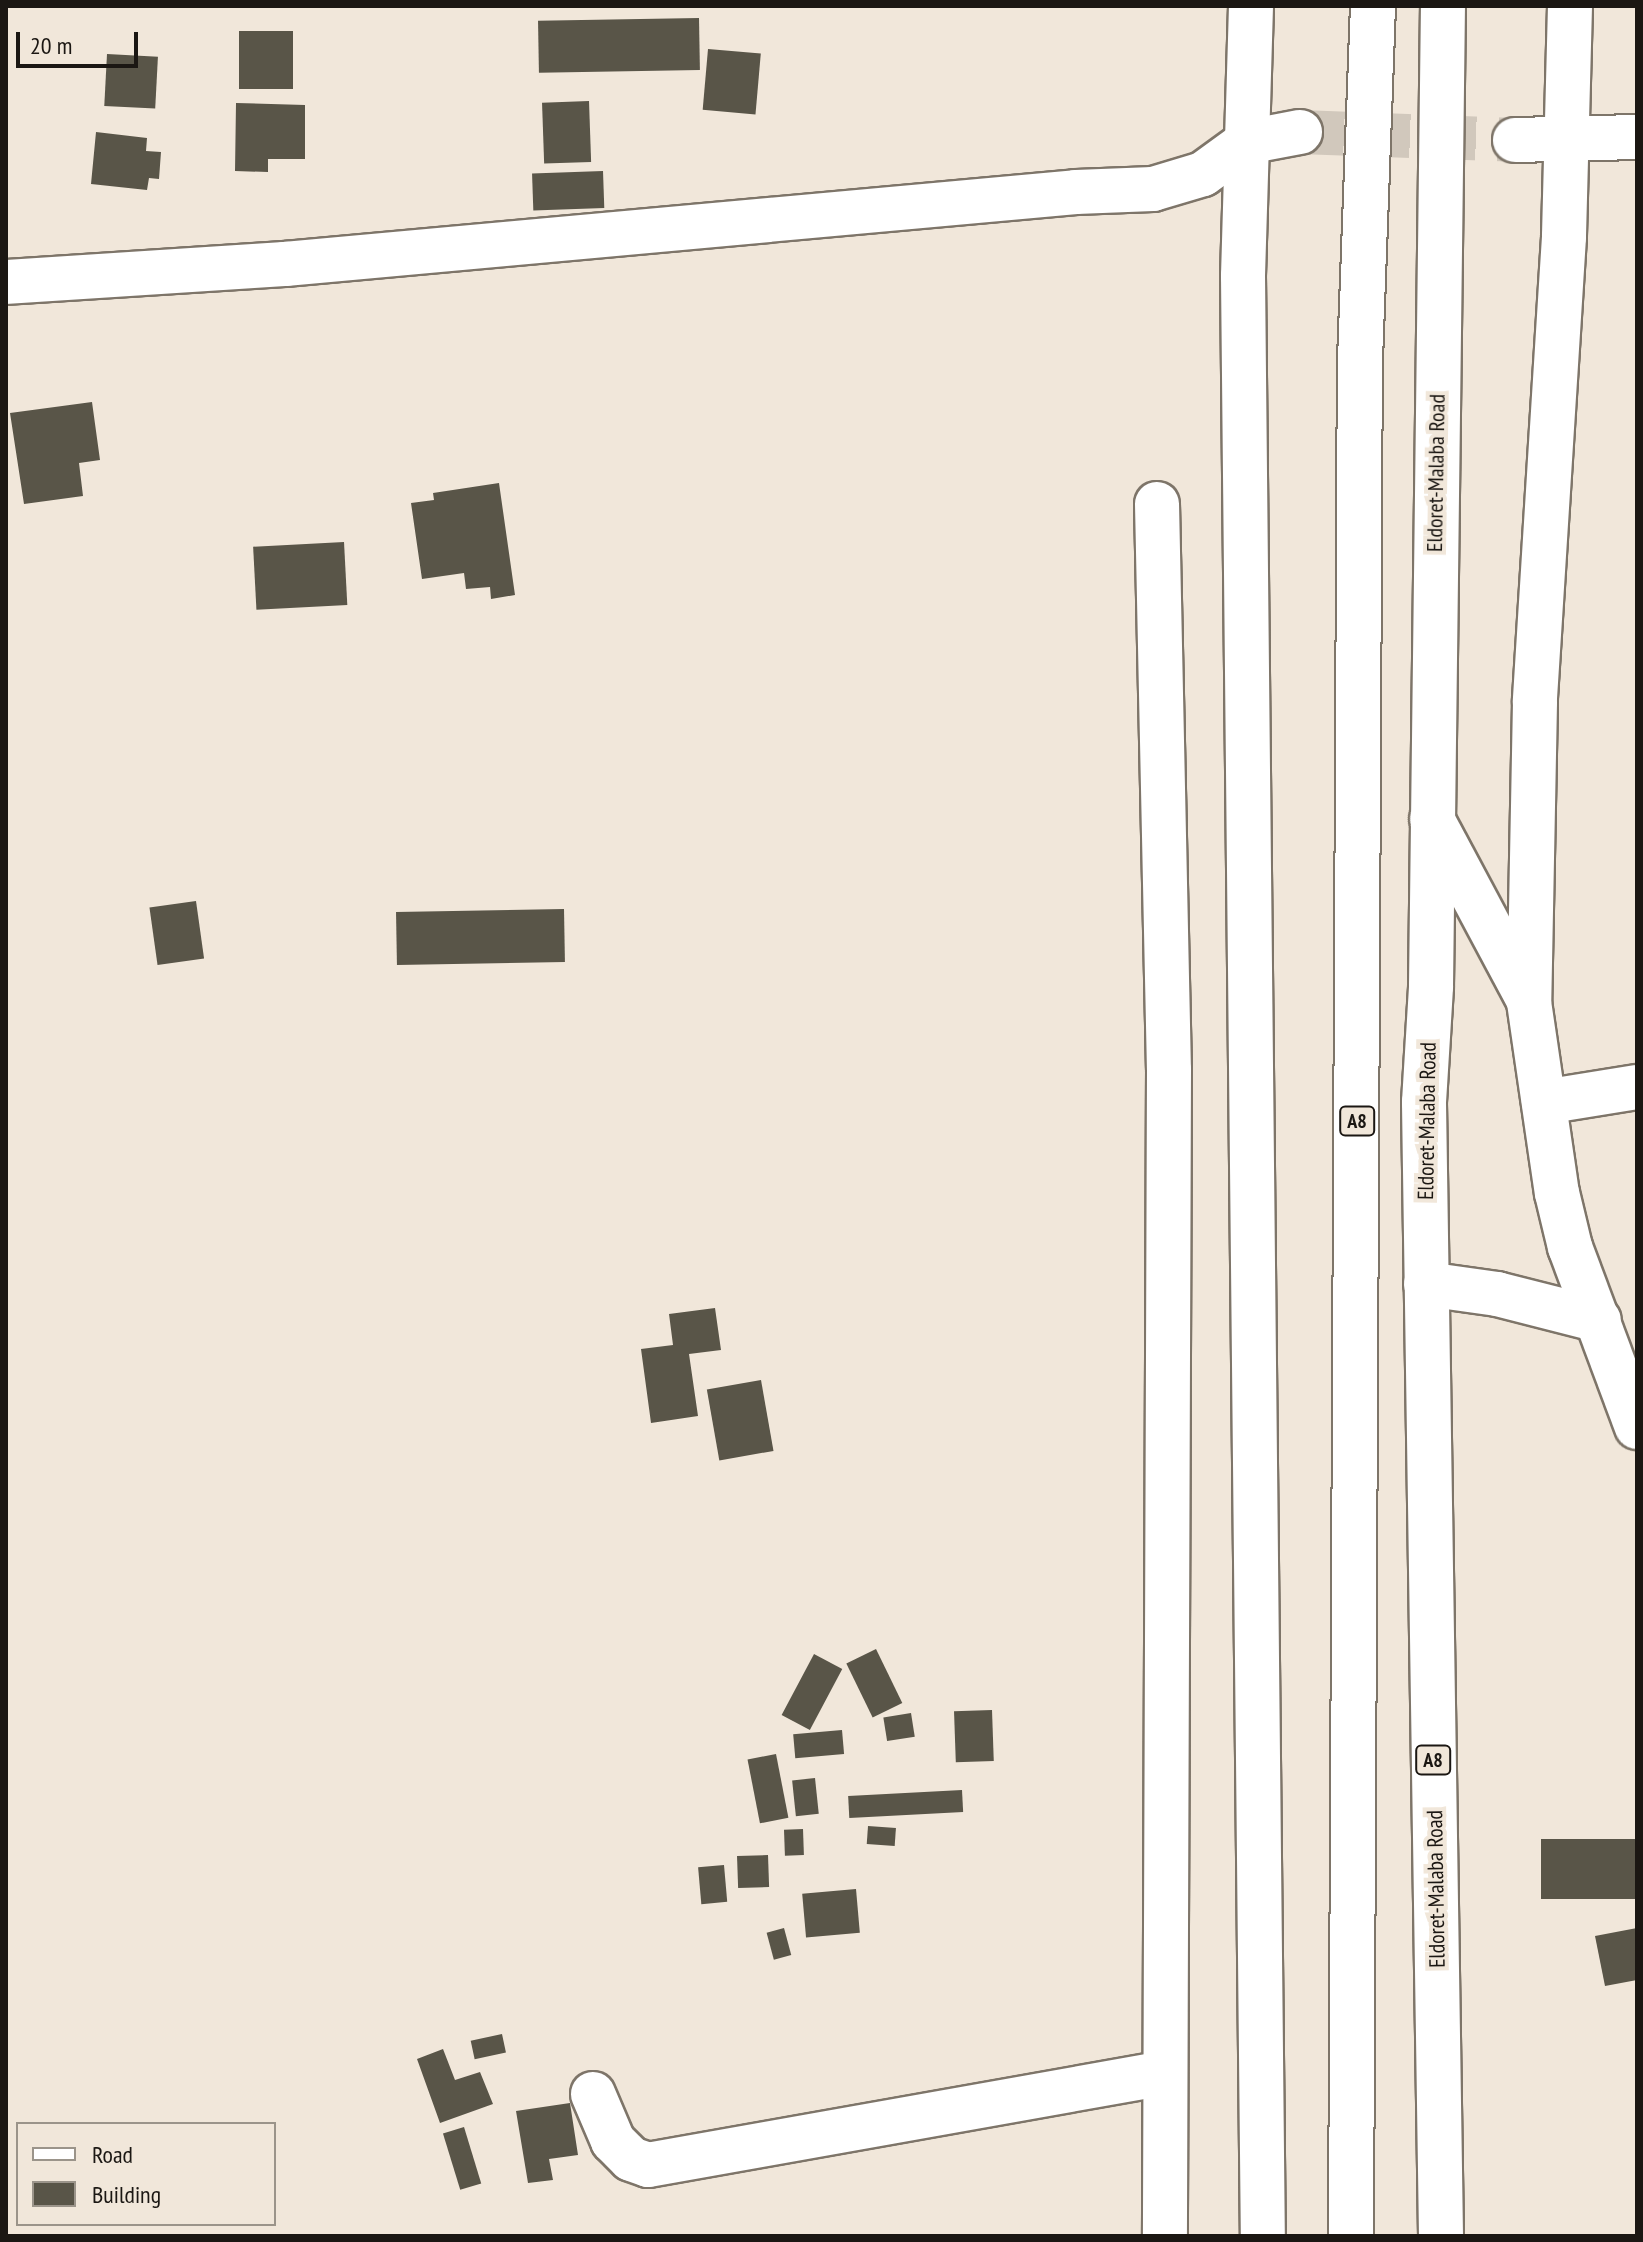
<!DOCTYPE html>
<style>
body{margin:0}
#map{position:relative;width:1643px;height:2242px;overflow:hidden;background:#f1e7da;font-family:"PT Sans Narrow",sans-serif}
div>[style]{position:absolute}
.building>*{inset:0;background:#595548;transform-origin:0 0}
.minor-tunnel>*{height:44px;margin-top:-22px;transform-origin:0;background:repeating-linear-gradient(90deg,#d1c8bc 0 44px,transparent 0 66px)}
.roads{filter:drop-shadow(2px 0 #7e7569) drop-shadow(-2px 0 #7e7569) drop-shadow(0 2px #7e7569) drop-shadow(0 -2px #7e7569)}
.minor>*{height:44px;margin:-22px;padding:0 22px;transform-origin:22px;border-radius:22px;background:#fff}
.highway>*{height:44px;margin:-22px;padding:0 22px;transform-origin:22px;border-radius:22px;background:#fff}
span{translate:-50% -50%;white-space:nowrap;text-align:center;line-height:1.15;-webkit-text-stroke:8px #f1e7da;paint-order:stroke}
.shield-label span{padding:2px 6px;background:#f1e7da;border:2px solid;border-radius:6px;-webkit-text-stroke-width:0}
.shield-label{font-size:20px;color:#1b1713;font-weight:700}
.street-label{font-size:22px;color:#1b1713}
.frame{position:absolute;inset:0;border:8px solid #1b1713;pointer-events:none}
.legend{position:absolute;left:16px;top:2122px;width:260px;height:104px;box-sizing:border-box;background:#f1e7da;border:2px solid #9b948a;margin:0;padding:10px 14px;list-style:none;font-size:24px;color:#1b1713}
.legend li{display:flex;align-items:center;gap:16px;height:40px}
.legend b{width:40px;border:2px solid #9b948a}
.scale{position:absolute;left:16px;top:32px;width:122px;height:36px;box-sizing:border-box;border:4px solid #1b1713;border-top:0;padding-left:10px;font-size:24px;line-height:28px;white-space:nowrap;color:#1b1713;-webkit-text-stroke:6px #f1e7da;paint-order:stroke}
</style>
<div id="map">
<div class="building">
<i style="left:699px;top:18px;width:52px;height:161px;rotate:89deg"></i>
<i style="left:239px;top:31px;width:54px;height:58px"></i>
<i style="left:708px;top:49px;width:53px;height:61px;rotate:5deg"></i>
<i style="left:107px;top:54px;width:51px;height:52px;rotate:3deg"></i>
<i style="left:589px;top:101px;width:61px;height:47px;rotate:88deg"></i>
<i style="clip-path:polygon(236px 103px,305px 105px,305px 159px,268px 159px,268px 172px,235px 171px)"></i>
<i style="clip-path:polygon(96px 132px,147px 138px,146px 151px,161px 152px,159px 179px,149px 178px,147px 190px,91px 184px)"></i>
<i style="left:603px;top:171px;width:37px;height:71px;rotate:88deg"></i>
<i style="clip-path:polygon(92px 402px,100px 460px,79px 463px,83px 496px,24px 504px,10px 413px)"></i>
<i style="clip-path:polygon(499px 483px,515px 595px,491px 599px,490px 587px,466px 589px,464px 573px,422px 579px,411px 503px,434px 500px,433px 493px)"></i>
<i style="left:344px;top:542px;width:63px;height:91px;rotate:87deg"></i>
<i style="left:196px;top:901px;width:58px;height:47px;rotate:82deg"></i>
<i style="left:564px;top:909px;width:53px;height:168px;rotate:89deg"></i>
<i style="clip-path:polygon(715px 1308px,721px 1350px,689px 1354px,698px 1416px,651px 1423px,641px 1349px,673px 1345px,669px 1314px)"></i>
<i style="left:761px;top:1380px;width:72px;height:55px;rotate:80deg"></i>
<i style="left:876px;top:1649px;width:60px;height:33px;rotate:64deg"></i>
<i style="left:814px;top:1654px;width:32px;height:69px;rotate:28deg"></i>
<i style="left:992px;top:1710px;width:51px;height:38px;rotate:88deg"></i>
<i style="left:911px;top:1713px;width:24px;height:28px;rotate:81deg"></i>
<i style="left:842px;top:1730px;width:24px;height:49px;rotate:85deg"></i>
<i style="left:776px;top:1754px;width:65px;height:29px;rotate:79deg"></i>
<i style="left:815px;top:1778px;width:36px;height:23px;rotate:84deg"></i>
<i style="left:962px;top:1790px;width:22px;height:114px;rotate:87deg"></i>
<i style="left:868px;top:1826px;width:28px;height:18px;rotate:4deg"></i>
<i style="left:803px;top:1829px;width:26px;height:19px;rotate:88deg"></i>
<i style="left:1637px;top:1839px;width:60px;height:96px;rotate:90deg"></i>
<i style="left:768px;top:1855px;width:32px;height:31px;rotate:88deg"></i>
<i style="left:724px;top:1865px;width:37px;height:26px;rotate:85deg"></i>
<i style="left:856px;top:1889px;width:44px;height:54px;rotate:85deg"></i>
<i style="left:784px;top:1928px;width:28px;height:18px;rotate:75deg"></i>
<i style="clip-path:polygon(1637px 1928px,1637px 1980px,1605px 1986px,1595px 1936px)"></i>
<i style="left:502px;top:2034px;width:19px;height:32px;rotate:78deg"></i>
<i style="clip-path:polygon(443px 2049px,455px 2080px,480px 2072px,493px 2104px,440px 2123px,417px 2059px)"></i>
<i style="clip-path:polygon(570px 2103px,578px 2155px,549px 2159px,553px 2180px,528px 2183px,516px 2111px)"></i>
<i style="left:464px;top:2127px;width:59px;height:22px;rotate:73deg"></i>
</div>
<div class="minor-tunnel">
<i style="left:1300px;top:132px;width:215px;rotate:2.1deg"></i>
</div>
<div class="roads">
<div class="minor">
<i style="left:1251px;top:6px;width:270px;rotate:91.7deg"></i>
<i style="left:1243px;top:276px;width:1960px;rotate:89.42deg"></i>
<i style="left:1570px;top:6px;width:231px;rotate:91.5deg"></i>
<i style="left:1564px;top:237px;width:466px;rotate:93.6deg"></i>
<i style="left:1535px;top:702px;width:300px;rotate:91.1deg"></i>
<i style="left:1529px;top:1002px;width:193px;rotate:81.7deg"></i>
<i style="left:1557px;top:1193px;width:56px;rotate:76.5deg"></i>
<i style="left:1570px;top:1247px;width:192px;rotate:69.6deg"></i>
<i style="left:1515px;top:140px;width:122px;rotate:-1.4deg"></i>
<i style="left:6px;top:282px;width:280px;rotate:-3.7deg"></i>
<i style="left:285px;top:264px;width:794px;rotate:-5.2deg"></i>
<i style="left:1076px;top:192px;width:77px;rotate:-2.2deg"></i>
<i style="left:1153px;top:189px;width:52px;rotate:-16.7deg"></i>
<i style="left:1203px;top:174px;width:54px;rotate:-36deg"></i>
<i style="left:1247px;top:142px;width:54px;rotate:-10.7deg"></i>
<i style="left:1157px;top:504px;width:566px;rotate:88.79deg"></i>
<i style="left:1169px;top:1070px;width:1166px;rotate:90.2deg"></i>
<i style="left:1432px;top:819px;width:202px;rotate:61.9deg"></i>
<i style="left:1544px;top:1102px;width:94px;rotate:-9.2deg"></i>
<i style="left:1426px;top:1284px;width:72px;rotate:8deg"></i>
<i style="left:1497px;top:1294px;width:105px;rotate:14.3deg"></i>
<i style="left:593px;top:2094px;width:51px;rotate:66.9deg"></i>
<i style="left:613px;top:2141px;width:25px;rotate:45deg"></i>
<i style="left:631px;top:2159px;width:18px;rotate:19deg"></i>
<i style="left:648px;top:2165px;width:525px;rotate:-10.09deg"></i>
</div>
<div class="highway">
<i style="left:1351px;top:2236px;width:1876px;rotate:-89.73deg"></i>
<i style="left:1360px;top:360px;width:354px;rotate:-87.9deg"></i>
<i style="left:1441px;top:2236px;width:1134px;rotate:-90.86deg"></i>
<i style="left:1424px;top:1102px;width:116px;rotate:-86.5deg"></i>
<i style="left:1431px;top:986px;width:980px;rotate:-89.3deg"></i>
</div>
</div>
<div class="shield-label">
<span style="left:1357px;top:1121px">A8</span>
<span style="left:1433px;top:1760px">A8</span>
</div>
<div class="street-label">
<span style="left:1436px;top:473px;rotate:-89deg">Eldoret-Malaba Road</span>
<span style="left:1427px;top:1121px;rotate:-89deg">Eldoret-Malaba Road</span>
<span style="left:1436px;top:1889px;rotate:-91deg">Eldoret-Malaba Road</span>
</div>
<div class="frame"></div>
<ul class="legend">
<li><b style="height:10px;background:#fff"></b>Road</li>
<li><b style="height:22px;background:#595548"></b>Building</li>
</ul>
<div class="scale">20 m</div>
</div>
